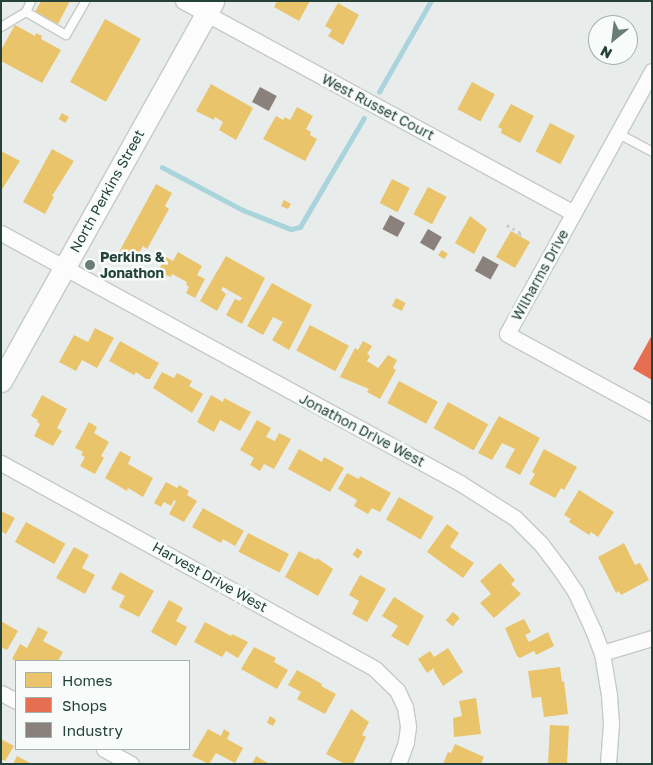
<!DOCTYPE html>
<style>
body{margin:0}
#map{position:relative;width:653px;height:765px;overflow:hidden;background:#e8edeb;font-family:"Golos Text",sans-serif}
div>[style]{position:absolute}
.homes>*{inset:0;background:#e9c46a;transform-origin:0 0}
.shops>*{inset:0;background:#e76f51}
.industry>*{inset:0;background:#8a817c;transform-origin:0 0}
.stream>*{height:4.5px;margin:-2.25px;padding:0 2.25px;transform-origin:2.25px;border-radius:2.25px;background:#a9d4db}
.path>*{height:2.5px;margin-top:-1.25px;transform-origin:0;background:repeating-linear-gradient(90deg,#c3ccca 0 2.5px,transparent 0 6.5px)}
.roads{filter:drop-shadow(1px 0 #c5cac8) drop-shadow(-1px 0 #c5cac8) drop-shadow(0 1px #c5cac8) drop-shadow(0 -1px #c5cac8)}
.lane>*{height:8px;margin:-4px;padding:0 4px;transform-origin:4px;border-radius:4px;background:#fcfcfc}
.street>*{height:15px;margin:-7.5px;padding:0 7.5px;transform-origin:7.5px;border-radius:7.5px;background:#fcfcfc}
.secondary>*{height:21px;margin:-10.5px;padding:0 10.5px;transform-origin:10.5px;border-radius:10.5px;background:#fcfcfc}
.dots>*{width:14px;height:14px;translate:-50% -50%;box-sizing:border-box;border:2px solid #f7fbf9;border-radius:50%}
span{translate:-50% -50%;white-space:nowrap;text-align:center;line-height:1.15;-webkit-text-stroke:5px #f7fbf9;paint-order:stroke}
.street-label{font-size:14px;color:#24423a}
.poi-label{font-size:14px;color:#24423a;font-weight:700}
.left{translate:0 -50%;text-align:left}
.frame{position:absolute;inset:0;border:2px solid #24423a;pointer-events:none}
.legend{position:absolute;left:15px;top:660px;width:175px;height:90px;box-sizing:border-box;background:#f7fbf9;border:1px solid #a3b1ad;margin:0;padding:6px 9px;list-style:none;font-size:15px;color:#24423a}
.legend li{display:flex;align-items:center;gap:10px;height:25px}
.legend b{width:25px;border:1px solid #a3b1ad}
.north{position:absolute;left:588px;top:15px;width:50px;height:50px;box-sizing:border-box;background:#f7fbf9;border:1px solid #a3b1ad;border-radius:50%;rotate:209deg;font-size:14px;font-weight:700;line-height:20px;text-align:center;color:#24423a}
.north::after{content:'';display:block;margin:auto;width:18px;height:22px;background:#697e78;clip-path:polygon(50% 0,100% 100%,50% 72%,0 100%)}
</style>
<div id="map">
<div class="homes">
<i style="clip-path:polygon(41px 1px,70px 1px,58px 24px,35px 12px)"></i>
<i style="clip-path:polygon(277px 1px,310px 1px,299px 21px,274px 7px)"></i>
<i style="clip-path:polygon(338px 3px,359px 15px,343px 45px,328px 36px,332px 30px,325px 26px)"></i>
<i style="left:105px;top:19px;width:41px;height:72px;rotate:29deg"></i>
<i style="clip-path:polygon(15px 25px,35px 36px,36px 33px,42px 36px,41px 39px,61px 50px,42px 83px,1px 61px,1px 50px)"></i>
<i style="left:472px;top:82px;width:26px;height:31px;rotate:28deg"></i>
<i style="clip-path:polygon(211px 84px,253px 108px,236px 140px,219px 130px,223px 122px,215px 117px,214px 120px,196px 111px)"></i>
<i style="clip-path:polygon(511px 104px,534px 116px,520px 143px,501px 133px,502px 129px,498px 127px)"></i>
<i style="clip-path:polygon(297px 107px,313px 116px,306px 129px,311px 132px,310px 135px,317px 139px,305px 161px,263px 139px,276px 116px,283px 120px,285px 117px,290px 120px)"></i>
<i style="left:62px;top:113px;width:8px;height:7px;rotate:30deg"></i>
<i style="left:550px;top:123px;width:28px;height:32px;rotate:27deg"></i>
<i style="clip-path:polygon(52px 149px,74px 161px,52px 196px,54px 197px,45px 214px,23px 202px)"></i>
<i style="clip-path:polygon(1px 151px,20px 161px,1px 191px)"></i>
<i style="left:392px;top:179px;width:20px;height:27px;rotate:27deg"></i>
<i style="clip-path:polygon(156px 184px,172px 193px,165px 206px,169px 209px,147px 249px,143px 246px,135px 260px,119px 252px)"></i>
<i style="left:428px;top:187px;width:21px;height:31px;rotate:28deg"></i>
<i style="clip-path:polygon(284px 200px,291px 204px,288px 209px,281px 206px)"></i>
<i style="clip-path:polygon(470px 216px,487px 229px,474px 254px,455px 243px)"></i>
<i style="left:511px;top:231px;width:22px;height:30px;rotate:30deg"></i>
<i style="clip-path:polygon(442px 250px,448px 254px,444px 259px,438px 255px)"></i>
<i style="clip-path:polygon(178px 252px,202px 266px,197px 275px,205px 279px,195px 298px,186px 293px,189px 287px,186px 285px,187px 282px,172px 274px,171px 277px,167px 275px,164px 281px,155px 276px,166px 257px,173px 261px)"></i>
<i style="clip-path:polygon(226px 256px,265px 278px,242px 324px,226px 315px,235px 299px,240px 301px,242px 298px,223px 287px,221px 290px,226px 294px,217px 311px,200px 301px)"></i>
<i style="clip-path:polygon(272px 283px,312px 305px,289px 350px,272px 340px,283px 322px,273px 317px,263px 335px,247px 326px)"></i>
<i style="left:396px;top:298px;width:11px;height:9px;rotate:27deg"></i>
<i style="left:310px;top:325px;width:44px;height:29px;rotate:28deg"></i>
<i style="clip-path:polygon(95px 328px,114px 338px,97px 368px,82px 360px,76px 371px,59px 362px,74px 335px,88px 342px)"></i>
<i style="clip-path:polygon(120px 341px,159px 363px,150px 379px,146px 379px,136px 372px,134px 375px,109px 361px)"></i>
<i style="clip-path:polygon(363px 341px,372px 346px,367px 354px,370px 356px,367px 361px,378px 368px,388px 355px,397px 360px,393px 368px,396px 370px,380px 399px,367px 392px,369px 389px,340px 377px,355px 348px,358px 350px)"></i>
<i style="clip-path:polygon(162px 372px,174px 378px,177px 373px,192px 381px,189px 386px,203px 394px,192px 413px,153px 388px)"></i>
<i style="left:399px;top:381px;width:44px;height:25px;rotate:28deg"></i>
<i style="clip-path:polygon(42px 395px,67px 409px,57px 428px,62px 431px,53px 446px,34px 436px,40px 424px,37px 422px,38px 420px,31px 416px)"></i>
<i style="clip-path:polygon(211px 395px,223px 402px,224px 398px,251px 412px,240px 431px,220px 420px,214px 432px,197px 422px)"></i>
<i style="left:448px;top:402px;width:46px;height:30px;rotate:29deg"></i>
<i style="clip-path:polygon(499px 416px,540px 438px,520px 475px,505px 467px,515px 449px,502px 443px,492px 460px,478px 453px)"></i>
<i style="clip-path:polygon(257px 420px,271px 428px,266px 437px,275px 441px,279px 433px,291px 439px,274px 469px,264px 464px,260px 471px,250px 465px,254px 458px,240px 450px)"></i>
<i style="clip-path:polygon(89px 422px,97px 427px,94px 433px,109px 442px,101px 456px,104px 458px,95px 474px,80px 466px,85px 457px,81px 455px,83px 452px,75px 448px)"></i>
<i style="clip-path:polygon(299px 449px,322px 462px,324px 457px,344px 468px,330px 492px,288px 469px)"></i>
<i style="clip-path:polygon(544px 449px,577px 467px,564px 490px,561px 488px,555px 498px,529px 484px,535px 474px,532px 472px)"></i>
<i style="clip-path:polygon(120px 451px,131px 457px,128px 464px,153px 478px,143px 497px,128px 488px,127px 491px,105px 478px)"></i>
<i style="clip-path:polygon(347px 473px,359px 479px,360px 476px,391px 493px,380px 512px,372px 508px,368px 514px,354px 506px,357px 500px,338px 489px)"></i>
<i style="clip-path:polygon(166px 482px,177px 488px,179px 485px,189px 491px,187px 495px,197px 501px,184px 522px,169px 514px,176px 501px,174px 500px,171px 506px,164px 502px,161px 507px,154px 503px)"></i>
<i style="clip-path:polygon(579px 490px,614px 512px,598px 537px,591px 532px,589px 535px,569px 522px,571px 519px,564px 515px)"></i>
<i style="left:399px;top:497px;width:40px;height:26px;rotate:30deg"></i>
<i style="clip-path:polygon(203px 508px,244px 531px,235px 546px,223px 539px,221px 543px,192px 527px)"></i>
<i style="clip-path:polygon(1px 511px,15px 518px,6px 534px,1px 531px)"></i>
<i style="left:26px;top:522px;width:45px;height:23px;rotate:29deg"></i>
<i style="clip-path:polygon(447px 524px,459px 533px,450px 547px,474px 563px,463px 578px,427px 552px)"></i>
<i style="left:248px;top:533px;width:46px;height:21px;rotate:27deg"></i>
<i style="clip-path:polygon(624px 543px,635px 565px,640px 563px,649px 580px,621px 595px,619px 591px,616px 593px,598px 557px)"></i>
<i style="clip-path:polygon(74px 547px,89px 555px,82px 568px,95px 575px,85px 594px,56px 578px)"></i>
<i style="left:357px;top:548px;width:7px;height:8px;rotate:34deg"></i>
<i style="clip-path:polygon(299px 551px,316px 560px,317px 558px,333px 569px,318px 596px,285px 577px)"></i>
<i style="clip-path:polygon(500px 563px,515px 580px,511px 584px,521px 594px,494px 618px,480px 603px,491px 594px,480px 581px)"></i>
<i style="clip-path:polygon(120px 572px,154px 591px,139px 617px,119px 607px,125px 596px,111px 589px)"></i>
<i style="clip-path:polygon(360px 575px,386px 589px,367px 622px,352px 614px,359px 601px,349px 595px)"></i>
<i style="clip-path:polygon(394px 597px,424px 616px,408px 646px,391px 636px,398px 626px,382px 616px)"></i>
<i style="clip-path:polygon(169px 600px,183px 608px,176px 621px,187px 627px,176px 646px,151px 632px)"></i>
<i style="left:453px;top:612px;width:9px;height:11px;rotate:41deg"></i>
<i style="clip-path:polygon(524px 619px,531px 632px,525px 635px,529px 642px,548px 632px,554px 646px,536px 655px,534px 651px,520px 658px,517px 656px,505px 628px)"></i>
<i style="clip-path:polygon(1px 621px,18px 631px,7px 650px,1px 647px)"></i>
<i style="clip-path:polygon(205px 622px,231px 636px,232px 634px,248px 642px,238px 658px,226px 651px,222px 657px,194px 642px)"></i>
<i style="clip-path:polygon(38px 627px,48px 632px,43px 641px,63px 652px,58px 661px,16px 661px,12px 659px,20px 644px,27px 648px)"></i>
<i style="clip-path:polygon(254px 647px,276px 658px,274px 662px,288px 670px,277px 689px,241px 669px)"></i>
<i style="clip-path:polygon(448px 648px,463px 672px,443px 686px,434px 671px,434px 668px,427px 673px,418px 659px,430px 651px,434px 657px)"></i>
<i style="clip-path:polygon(560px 667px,562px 682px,564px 681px,568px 714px,544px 717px,541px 697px,532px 698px,528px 671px)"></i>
<i style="clip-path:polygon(297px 670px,322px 684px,321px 686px,336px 694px,325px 714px,297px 699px,301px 692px,288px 685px)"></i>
<i style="clip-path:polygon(476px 698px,481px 734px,454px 737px,453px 718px,462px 716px,459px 701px)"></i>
<i style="clip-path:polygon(351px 709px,369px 722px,362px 735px,366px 737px,353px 764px,345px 764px,326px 754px)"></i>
<i style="clip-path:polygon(270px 716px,276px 720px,273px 726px,267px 723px)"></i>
<i style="left:550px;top:725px;width:19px;height:39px;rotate:3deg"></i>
<i style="clip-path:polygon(208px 729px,221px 736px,224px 729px,230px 733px,227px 739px,243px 748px,235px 763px,216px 753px,209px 764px,192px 756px)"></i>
<i style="clip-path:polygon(1px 739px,14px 746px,5px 761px,1px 759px)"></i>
<i style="clip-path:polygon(455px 744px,484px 757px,481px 764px,443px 764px,448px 752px,451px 753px)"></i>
<i style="clip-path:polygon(17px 756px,32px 764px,13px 764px)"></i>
<i style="clip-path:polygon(256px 756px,269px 764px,252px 764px)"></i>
</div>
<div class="shops">
<i style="clip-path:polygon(652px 335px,652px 380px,633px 369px)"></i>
</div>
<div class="industry">
<i style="left:260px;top:87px;width:19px;height:17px;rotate:28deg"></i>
<i style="left:390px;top:215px;width:17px;height:16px;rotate:28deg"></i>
<i style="left:428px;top:229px;width:16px;height:16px;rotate:30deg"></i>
<i style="left:483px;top:256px;width:18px;height:17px;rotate:29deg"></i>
</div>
<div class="stream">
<i style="left:379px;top:92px;width:105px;rotate:-60.3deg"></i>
<i style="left:162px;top:167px;width:92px;rotate:28deg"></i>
<i style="left:243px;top:210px;width:52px;rotate:21.6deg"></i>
<i style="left:291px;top:229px;width:9px;rotate:-13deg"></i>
<i style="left:300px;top:227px;width:126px;rotate:-59.6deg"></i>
</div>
<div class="path">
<i style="left:507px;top:225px;width:16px;rotate:30deg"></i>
<i style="left:521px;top:233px;width:4px;rotate:124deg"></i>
</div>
<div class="roads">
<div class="lane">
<i style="left:31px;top:1px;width:12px;rotate:114deg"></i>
<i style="left:26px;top:12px;width:46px;rotate:29.9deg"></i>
<i style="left:66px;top:35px;width:39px;rotate:-60deg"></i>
<i style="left:1px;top:27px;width:29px;rotate:-31deg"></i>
<i style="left:617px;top:133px;width:40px;rotate:28deg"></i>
</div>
<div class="street">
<i style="left:183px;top:1px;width:444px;rotate:28.5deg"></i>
<i style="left:652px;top:71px;width:300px;rotate:118.9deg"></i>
<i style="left:507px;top:334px;width:165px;rotate:28.6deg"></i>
<i style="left:1px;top:233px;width:523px;rotate:28.58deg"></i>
<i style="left:460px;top:483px;width:65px;rotate:32.5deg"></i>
<i style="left:515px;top:518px;width:37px;rotate:45deg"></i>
<i style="left:541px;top:544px;width:31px;rotate:53deg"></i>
<i style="left:560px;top:569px;width:27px;rotate:56deg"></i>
<i style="left:575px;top:591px;width:43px;rotate:65.2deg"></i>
<i style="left:593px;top:630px;width:25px;rotate:69deg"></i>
<i style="left:602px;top:653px;width:43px;rotate:80.5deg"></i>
<i style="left:609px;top:695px;width:29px;rotate:86deg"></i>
<i style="left:611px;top:724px;width:40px;rotate:94.3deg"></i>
<i style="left:1px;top:463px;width:427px;rotate:28.8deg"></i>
<i style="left:375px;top:669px;width:30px;rotate:44deg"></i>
<i style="left:397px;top:690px;width:19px;rotate:65deg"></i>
<i style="left:405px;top:707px;width:20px;rotate:81deg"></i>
<i style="left:408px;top:727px;width:15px;rotate:98deg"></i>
<i style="left:406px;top:742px;width:23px;rotate:110deg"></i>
<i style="left:602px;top:653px;width:52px;rotate:-16.7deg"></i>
<i style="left:1px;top:693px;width:17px;rotate:28deg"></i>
<i style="left:104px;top:749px;width:31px;rotate:29deg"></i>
</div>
<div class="secondary">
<i style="left:1px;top:381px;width:435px;rotate:-60.8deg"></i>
</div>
</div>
<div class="dots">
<i style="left:90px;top:265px;background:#697e78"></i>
</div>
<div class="street-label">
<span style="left:378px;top:107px;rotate:28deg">West Russet Court</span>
<span style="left:107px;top:191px;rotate:-61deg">North Perkins Street</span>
<span style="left:540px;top:275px;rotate:-61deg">Wilharms Drive</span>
<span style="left:362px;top:430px;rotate:28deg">Jonathon Drive West</span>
<span style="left:210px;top:577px;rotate:29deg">Harvest Drive West</span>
</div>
<div class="poi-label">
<span class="left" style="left:100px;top:265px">Perkins &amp;<br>Jonathon</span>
</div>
<div class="frame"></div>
<ul class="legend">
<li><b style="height:14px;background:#e9c46a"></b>Homes</li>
<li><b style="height:14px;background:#e76f51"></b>Shops</li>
<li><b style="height:14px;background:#8a817c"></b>Industry</li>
</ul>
<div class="north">N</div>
</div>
